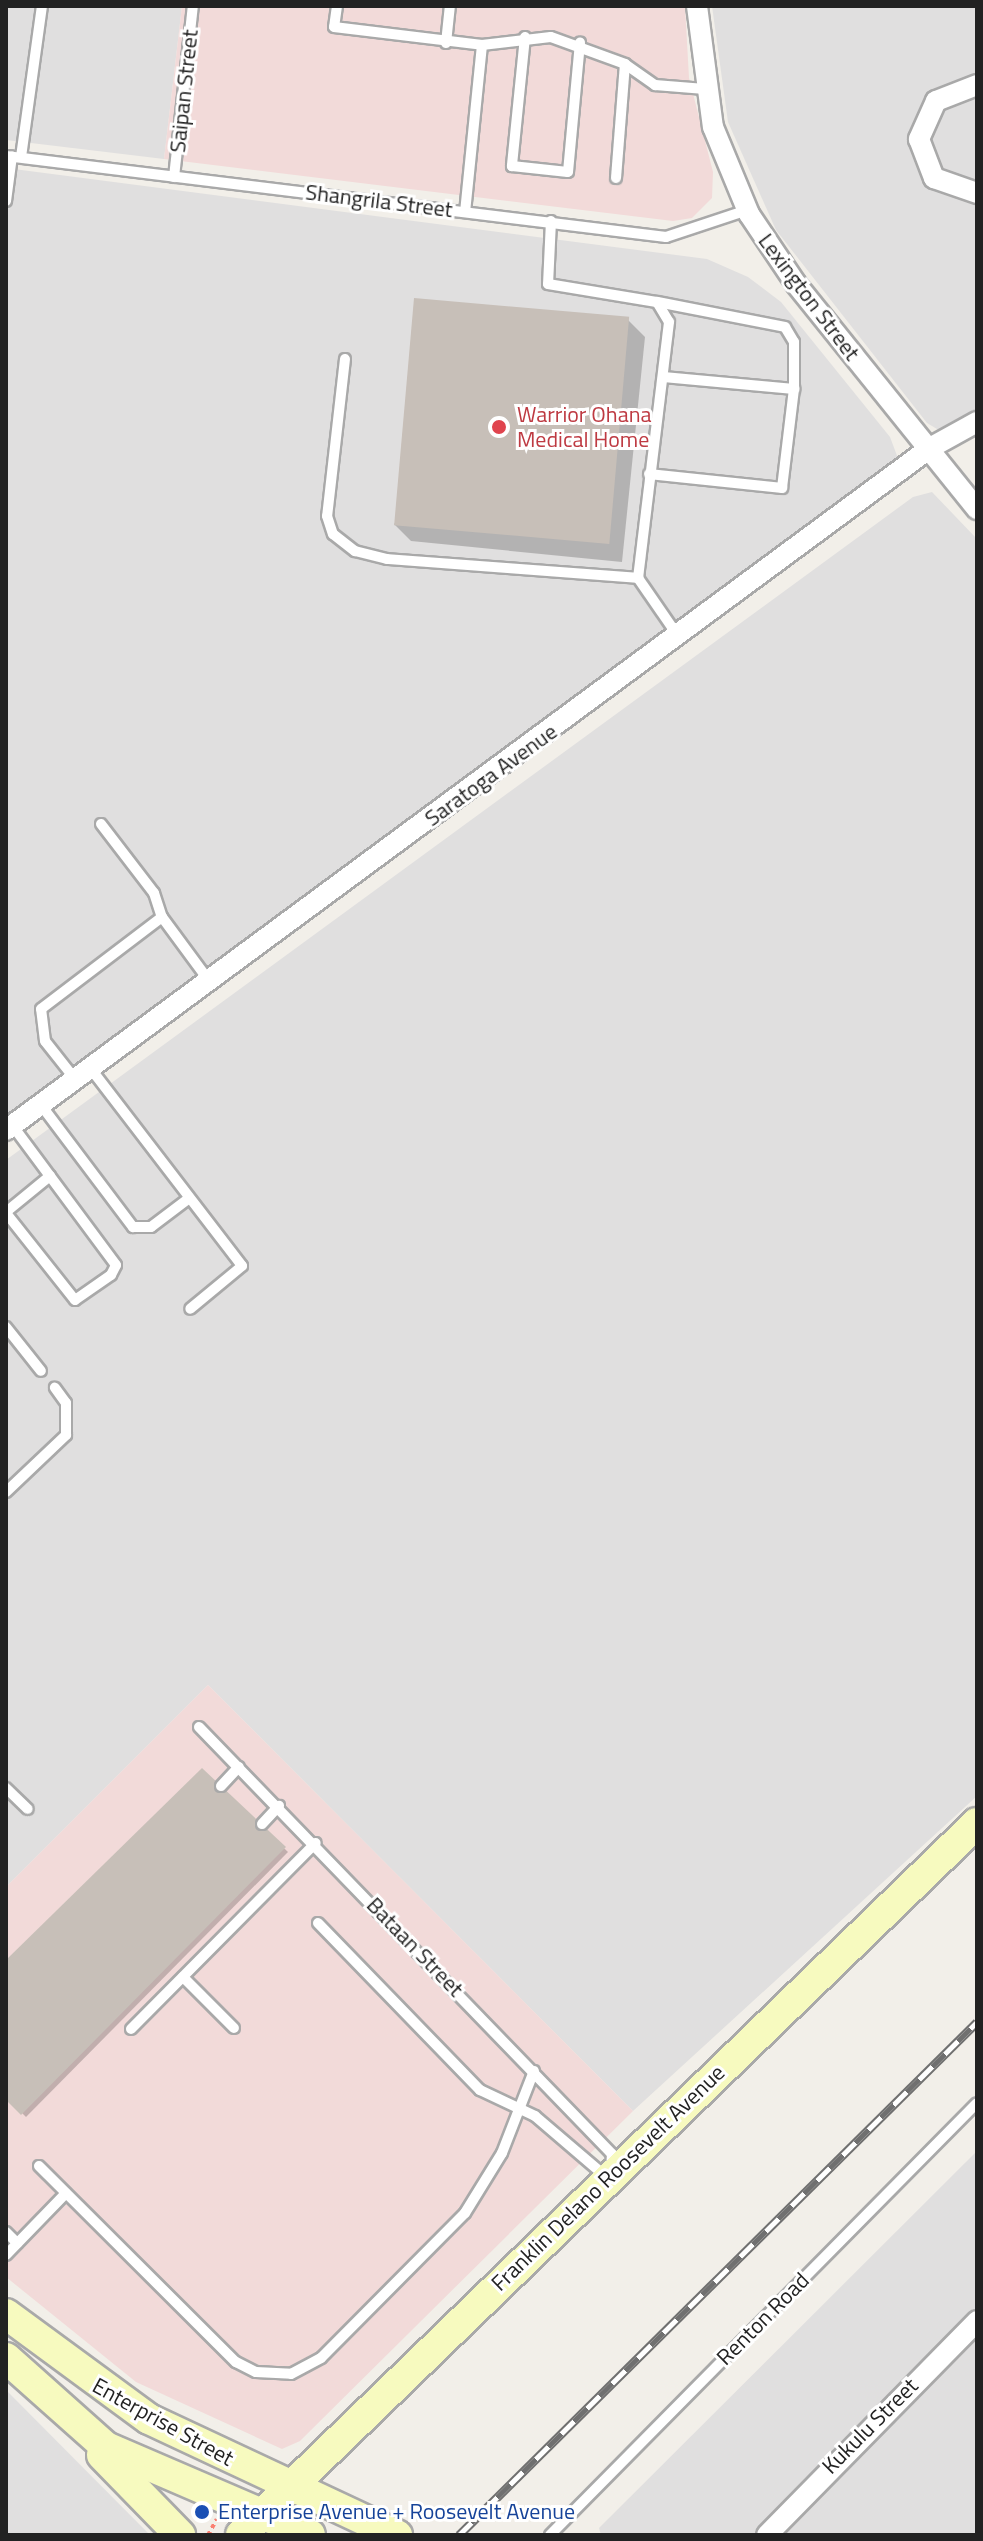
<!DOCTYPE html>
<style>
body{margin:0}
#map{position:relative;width:983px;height:2541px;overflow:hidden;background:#f2efe9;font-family:"Titillium Web",sans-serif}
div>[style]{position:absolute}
.residential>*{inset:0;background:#e0dfdf}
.commercial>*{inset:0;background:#f2dad9}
.shadow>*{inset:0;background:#0003}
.building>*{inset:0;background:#c7bfb8;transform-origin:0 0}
.path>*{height:4px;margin-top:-2px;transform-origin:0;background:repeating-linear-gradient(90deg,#fa8072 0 4px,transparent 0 8px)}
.roads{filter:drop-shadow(2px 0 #a9a9a9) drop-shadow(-2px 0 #a9a9a9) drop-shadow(0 2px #a9a9a9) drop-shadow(0 -2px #a9a9a9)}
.lane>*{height:10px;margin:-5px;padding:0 5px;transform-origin:5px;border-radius:5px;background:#fff}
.street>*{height:20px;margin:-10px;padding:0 10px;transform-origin:10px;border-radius:10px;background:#fff}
.secondary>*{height:30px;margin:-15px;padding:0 15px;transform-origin:15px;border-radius:15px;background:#f7fabf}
.rail>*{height:9px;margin-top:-4.5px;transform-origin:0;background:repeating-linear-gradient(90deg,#fff 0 18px,#707070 0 36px);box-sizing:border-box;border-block:2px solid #707070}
.dots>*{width:22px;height:22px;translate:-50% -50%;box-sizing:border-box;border:4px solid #fff;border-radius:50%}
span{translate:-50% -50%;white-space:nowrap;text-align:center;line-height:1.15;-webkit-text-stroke:6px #fff;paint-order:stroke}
.street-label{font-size:22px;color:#222}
.health-label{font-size:22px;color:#be3a42}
.left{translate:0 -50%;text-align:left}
.transit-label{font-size:22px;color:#164399}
.frame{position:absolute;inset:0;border:8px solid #222;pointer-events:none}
</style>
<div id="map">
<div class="residential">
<i style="clip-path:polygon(6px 6px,182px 6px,164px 159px,6px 140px)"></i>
<i style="clip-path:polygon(712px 6px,977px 6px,977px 421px,942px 432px,927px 423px,776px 230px,728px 122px)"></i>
<i style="clip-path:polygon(6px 168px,707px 259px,748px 277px,781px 302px,890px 437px,899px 461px,6px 1127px)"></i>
<i style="clip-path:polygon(932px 492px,977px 539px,977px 1796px,633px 2111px,208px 1685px,6px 1887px,6px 1160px,913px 497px)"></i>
<i style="clip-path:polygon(977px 2151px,977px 2535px,601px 2535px,599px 2528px)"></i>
<i style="clip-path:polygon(6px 2390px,150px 2535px,6px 2535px)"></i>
</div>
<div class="commercial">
<i style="clip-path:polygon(182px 6px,685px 6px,689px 78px,713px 172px,712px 198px,692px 218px,673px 221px,164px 159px)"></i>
<i style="clip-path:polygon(208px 1685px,633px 2111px,300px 2441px,282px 2449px,136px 2382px,6px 2277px,6px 1887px)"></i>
</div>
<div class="shadow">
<i style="clip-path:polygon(628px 320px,645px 337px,622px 562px,411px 541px,394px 524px)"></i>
<i style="clip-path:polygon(202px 1770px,288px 1852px,26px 2117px,6px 2097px,6px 1963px)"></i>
</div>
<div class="building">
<i style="left:414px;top:298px;width:216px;height:228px;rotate:5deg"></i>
<i style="clip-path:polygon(202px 1768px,286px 1847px,21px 2115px,6px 2100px,6px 1960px)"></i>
</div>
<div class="path">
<i style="left:208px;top:2535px;width:18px;rotate:-61deg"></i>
</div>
<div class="roads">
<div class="lane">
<i style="left:337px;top:6px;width:21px;rotate:98deg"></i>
<i style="left:334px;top:27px;width:149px;rotate:6.9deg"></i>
<i style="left:482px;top:45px;width:167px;rotate:95.8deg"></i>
<i style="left:525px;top:37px;width:130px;rotate:95.8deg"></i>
<i style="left:512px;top:166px;width:56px;rotate:6.1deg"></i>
<i style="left:568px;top:172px;width:130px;rotate:-84.7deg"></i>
<i style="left:446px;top:43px;width:37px;rotate:-84deg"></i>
<i style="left:482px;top:45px;width:69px;rotate:-6.6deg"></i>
<i style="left:551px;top:37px;width:79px;rotate:20deg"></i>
<i style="left:625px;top:64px;width:37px;rotate:35deg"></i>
<i style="left:655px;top:85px;width:50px;rotate:4.6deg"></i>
<i style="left:6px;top:156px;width:665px;rotate:7deg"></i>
<i style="left:666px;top:237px;width:85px;rotate:-18.4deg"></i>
<i style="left:21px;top:157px;width:152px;rotate:-82.1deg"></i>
<i style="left:174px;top:177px;width:172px;rotate:-83.7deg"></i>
<i style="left:616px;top:178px;width:114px;rotate:-85.5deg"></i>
<i style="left:6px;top:201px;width:45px;rotate:-82.4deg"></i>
<i style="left:551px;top:221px;width:63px;rotate:92.7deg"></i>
<i style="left:548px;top:284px;width:110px;rotate:9.4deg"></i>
<i style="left:657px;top:302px;width:23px;rotate:59deg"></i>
<i style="left:669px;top:322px;width:258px;rotate:96.9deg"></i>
<i style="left:345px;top:359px;width:158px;rotate:96.5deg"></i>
<i style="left:327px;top:516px;width:19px;rotate:72deg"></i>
<i style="left:333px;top:534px;width:28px;rotate:38deg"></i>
<i style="left:355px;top:551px;width:33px;rotate:14deg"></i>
<i style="left:387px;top:559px;width:252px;rotate:4.3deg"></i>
<i style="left:638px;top:578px;width:70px;rotate:55.4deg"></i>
<i style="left:663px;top:377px;width:132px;rotate:5.2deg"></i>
<i style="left:649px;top:474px;width:134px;rotate:6deg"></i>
<i style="left:782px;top:488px;width:100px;rotate:-83.1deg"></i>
<i style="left:794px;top:389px;width:47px;rotate:-90deg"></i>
<i style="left:794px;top:342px;width:17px;rotate:-121deg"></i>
<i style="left:785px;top:327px;width:130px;rotate:-168.9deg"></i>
<i style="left:101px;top:824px;width:87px;rotate:52.5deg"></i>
<i style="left:154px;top:893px;width:25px;rotate:72deg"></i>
<i style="left:91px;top:1069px;width:248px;rotate:52.5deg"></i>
<i style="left:242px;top:1266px;width:67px;rotate:140.4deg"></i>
<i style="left:75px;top:1079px;width:48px;rotate:-128.3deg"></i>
<i style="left:45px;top:1041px;width:32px;rotate:-97deg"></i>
<i style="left:41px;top:1009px;width:152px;rotate:-37.2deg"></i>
<i style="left:162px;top:917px;width:81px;rotate:53.6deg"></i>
<i style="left:41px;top:1105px;width:153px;rotate:53deg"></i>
<i style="left:133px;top:1227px;width:18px"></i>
<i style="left:151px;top:1227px;width:46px;rotate:-37.1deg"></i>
<i style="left:6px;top:1212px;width:57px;rotate:-39.3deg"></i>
<i style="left:6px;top:1213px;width:111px;rotate:51.6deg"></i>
<i style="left:75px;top:1300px;width:44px;rotate:-34.8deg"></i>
<i style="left:111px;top:1275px;width:11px;rotate:-63deg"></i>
<i style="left:116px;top:1265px;width:174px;rotate:-126.6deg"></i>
<i style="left:6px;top:1327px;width:56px;rotate:51.5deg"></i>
<i style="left:6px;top:1492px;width:83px;rotate:-43.5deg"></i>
<i style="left:66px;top:1435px;width:32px;rotate:-90deg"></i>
<i style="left:66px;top:1403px;width:19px;rotate:-126deg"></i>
<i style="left:199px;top:1727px;width:594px;rotate:45.95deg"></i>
<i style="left:612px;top:2154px;width:13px;rotate:94deg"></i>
<i style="left:221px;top:1786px;width:26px;rotate:-47deg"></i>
<i style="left:6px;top:1788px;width:30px;rotate:44deg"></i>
<i style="left:262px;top:1824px;width:25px;rotate:-47deg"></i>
<i style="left:318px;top:1923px;width:233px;rotate:45.9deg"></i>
<i style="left:480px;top:2090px;width:61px;rotate:25.3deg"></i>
<i style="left:535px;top:2116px;width:91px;rotate:40.5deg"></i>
<i style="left:183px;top:1977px;width:72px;rotate:45deg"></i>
<i style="left:131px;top:2029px;width:262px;rotate:-45.2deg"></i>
<i style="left:39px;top:2166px;width:278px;rotate:44.9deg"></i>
<i style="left:236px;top:2362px;width:22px;rotate:27deg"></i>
<i style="left:256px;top:2372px;width:35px;rotate:3deg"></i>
<i style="left:291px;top:2374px;width:34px;rotate:-28deg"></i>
<i style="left:321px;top:2358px;width:204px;rotate:-45.2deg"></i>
<i style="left:465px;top:2213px;width:70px;rotate:-58.3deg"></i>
<i style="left:502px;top:2153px;width:88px;rotate:-68.7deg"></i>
<i style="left:6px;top:2232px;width:16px;rotate:45deg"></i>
<i style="left:6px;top:2255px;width:86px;rotate:-45.9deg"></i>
<i style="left:550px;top:2535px;width:607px;rotate:-45.33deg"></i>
</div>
<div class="street">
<i style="left:697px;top:6px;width:122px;rotate:82.5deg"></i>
<i style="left:713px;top:127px;width:94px;rotate:67.5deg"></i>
<i style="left:749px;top:214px;width:84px;rotate:56.1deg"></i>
<i style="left:796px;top:284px;width:289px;rotate:51.2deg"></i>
<i style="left:977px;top:85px;width:44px;rotate:158.7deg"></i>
<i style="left:936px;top:101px;width:42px;rotate:114.1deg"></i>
<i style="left:919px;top:139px;width:42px;rotate:69deg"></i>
<i style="left:934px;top:178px;width:46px;rotate:19.2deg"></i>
<i style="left:6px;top:1130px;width:1148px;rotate:-36.43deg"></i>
<i style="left:930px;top:448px;width:54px;rotate:-29deg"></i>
<i style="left:767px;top:2535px;width:300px;rotate:-45.5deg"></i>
</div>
<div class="secondary">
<i style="left:6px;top:2314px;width:177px;rotate:36.3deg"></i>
<i style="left:149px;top:2419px;width:274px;rotate:25.1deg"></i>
<i style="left:6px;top:2358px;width:134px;rotate:41.7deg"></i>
<i style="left:106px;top:2447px;width:222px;rotate:23.3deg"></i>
<i style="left:102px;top:2455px;width:112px;rotate:45.7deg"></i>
<i style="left:241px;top:2535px;width:1024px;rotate:-44.05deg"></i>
</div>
</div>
<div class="rail">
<i style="left:459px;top:2535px;width:729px;rotate:-44.72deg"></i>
</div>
<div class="dots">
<i style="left:499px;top:427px;background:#e0444e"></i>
<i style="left:202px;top:2512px;background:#1a4fb4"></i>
</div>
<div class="street-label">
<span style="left:184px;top:91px;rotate:-84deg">Saipan Street</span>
<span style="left:379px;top:201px;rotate:7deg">Shangrila Street</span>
<span style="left:809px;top:297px;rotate:53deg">Lexington Street</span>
<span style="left:491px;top:775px;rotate:-36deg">Saratoga Avenue</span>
<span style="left:415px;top:1947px;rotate:46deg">Bataan Street</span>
<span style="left:608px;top:2178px;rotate:-44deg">Franklin Delano Roosevelt Avenue</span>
<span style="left:763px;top:2319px;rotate:-45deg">Renton Road</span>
<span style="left:163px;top:2422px;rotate:29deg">Enterprise Street</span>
<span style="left:870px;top:2426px;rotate:-45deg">Kukulu Street</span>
</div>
<div class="health-label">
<span class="left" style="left:517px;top:427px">Warrior Ohana<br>Medical Home</span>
</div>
<div class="transit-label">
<span class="left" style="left:218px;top:2512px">Enterprise Avenue + Roosevelt Avenue</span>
</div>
<div class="frame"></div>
</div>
